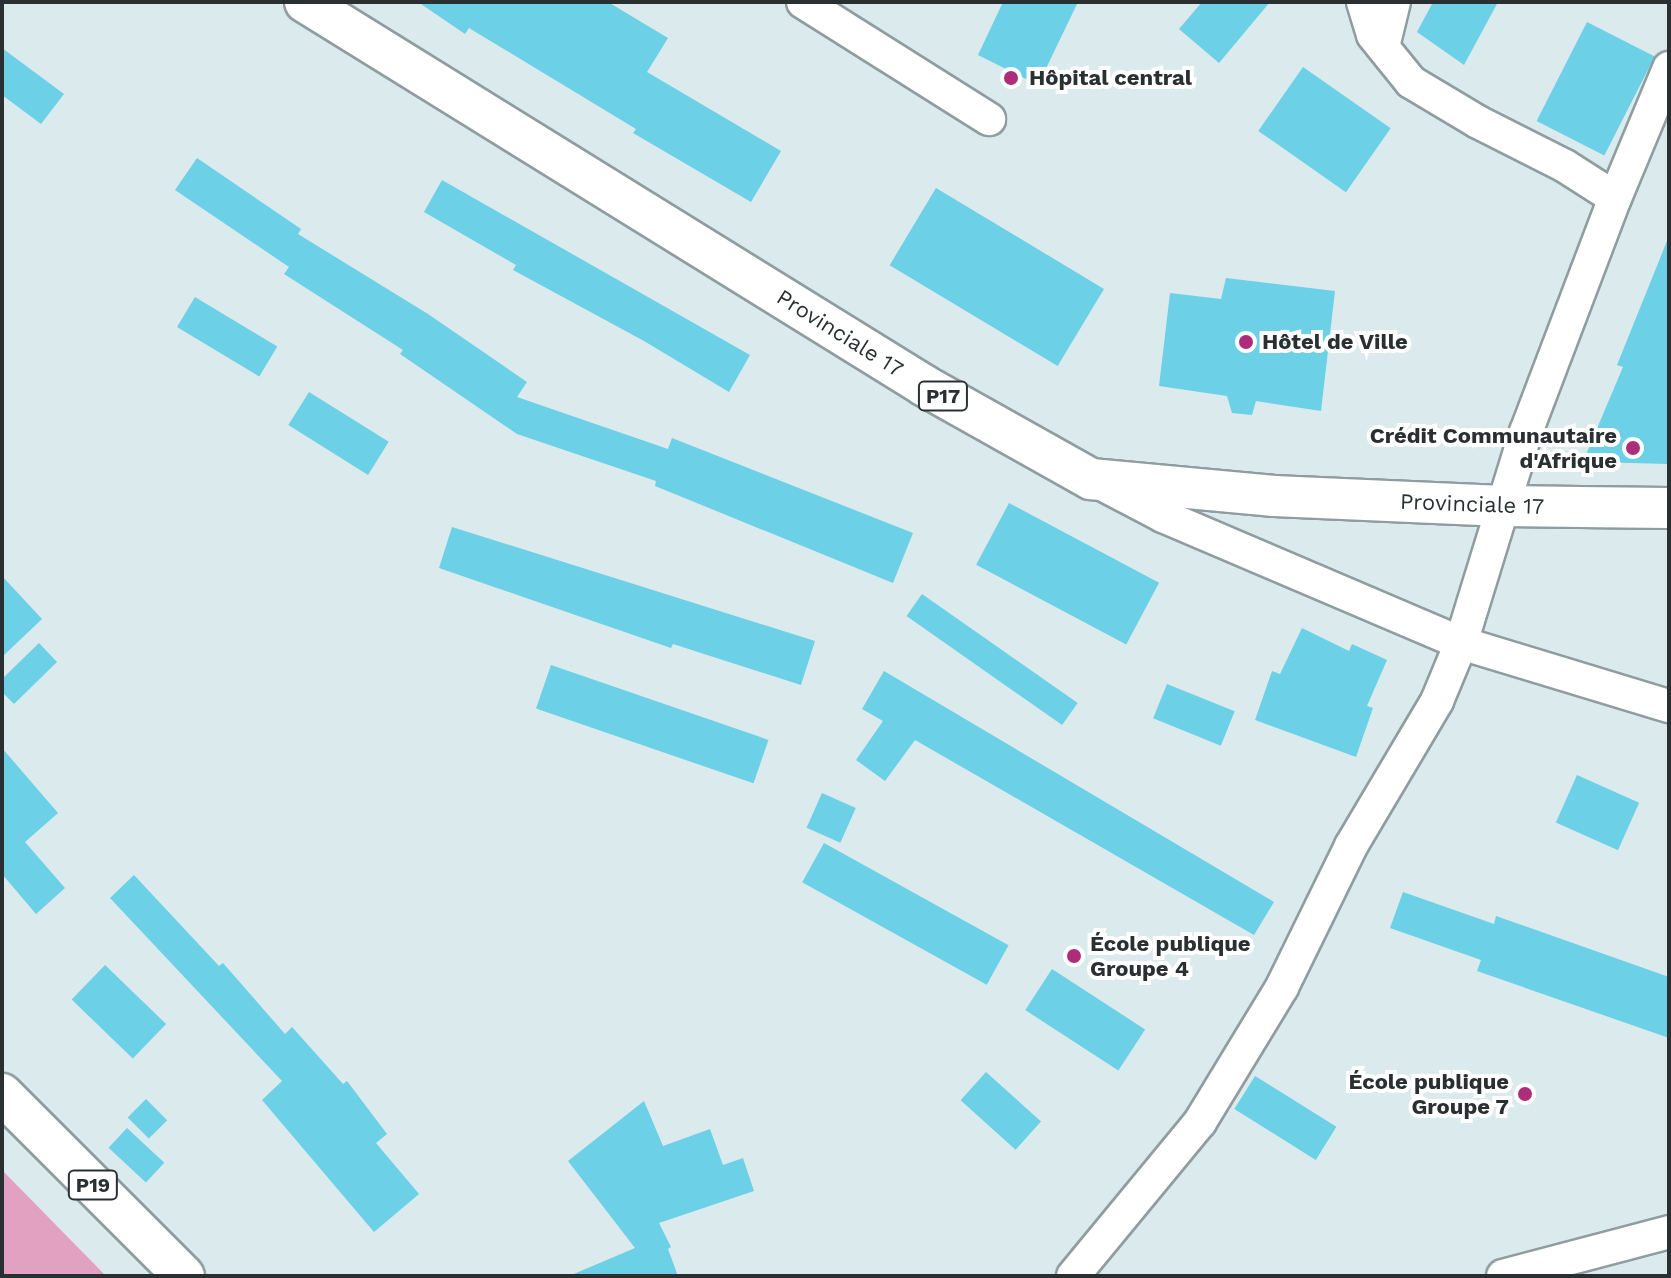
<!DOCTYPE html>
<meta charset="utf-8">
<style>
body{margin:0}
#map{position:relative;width:1671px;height:1278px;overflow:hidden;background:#dbeaed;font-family:"Work Sans",sans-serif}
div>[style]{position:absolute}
.green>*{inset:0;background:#e3a1c1}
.building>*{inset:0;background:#6cd0e6;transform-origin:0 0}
.roads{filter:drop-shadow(2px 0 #8f9da0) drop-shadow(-2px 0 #8f9da0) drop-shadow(0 2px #8f9da0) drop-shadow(0 -2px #8f9da0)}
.minor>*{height:32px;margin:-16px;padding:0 16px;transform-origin:16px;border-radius:16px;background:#fff}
.major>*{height:40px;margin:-20px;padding:0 20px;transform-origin:20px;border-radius:20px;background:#fff}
.dots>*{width:22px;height:22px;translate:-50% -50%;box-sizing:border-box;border:4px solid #fff;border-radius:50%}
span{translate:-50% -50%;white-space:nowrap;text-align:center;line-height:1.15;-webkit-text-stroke:8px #fff;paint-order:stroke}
.shield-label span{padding:2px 6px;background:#fff;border:2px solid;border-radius:6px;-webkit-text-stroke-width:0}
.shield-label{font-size:20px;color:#2a3032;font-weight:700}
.poi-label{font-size:22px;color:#2a3032;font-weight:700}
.left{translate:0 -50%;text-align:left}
.right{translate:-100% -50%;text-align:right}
.street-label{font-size:22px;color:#2a3032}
.frame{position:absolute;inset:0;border:4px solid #2a3032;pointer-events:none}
</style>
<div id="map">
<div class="green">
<i style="clip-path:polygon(2px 1170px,106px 1276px,2px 1276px)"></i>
</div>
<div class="building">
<i style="clip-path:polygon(418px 2px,608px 2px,668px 38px,647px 72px,781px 151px,751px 202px,633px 133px,636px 129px,469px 28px,465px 34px)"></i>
<i style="clip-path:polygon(1003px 2px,1078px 2px,1038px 85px,978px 55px)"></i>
<i style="clip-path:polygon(1202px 2px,1270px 2px,1219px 63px,1179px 29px)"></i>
<i style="clip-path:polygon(1433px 2px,1498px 2px,1464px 65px,1417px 32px)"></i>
<i style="left:1587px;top:22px;width:76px;height:111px;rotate:27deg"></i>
<i style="clip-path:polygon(2px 48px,64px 94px,41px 124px,2px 95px)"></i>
<i style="left:1303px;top:67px;width:107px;height:78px;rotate:35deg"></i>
<i style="clip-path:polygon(197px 158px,301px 229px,298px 234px,428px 314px,527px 382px,517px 397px,668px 449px,672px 438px,913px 533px,893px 583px,655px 486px,656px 481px,517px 434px,400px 354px,403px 350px,284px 274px,289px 267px,175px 190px)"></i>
<i style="clip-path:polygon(442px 180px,750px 355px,729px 392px,644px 341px,513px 270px,516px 265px,424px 212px)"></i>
<i style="left:936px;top:188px;width:196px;height:90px;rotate:31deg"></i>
<i style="clip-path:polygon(1667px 241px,1669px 464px,1594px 462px,1587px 452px,1623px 367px,1617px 365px)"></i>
<i style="clip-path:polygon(1226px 278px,1335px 291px,1321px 411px,1256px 401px,1252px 415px,1232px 413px,1227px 396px,1159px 386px,1170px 293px,1221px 299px)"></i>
<i style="left:195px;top:297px;width:96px;height:35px;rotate:31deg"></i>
<i style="left:309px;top:392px;width:94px;height:39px;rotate:32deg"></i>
<i style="left:1009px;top:503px;width:170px;height:70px;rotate:28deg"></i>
<i style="clip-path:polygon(452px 527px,815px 641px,801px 685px,673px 644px,671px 648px,439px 568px)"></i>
<i style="clip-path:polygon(2px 576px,42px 619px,2px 657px)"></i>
<i style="left:922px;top:594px;width:190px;height:27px;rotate:35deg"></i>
<i style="clip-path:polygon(1302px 628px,1349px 651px,1352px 644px,1387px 660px,1367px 706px,1373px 708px,1356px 757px,1255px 720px,1272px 671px,1280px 674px)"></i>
<i style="clip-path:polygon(39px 643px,57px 662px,14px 704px,2px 692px,2px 679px)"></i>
<i style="left:551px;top:665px;width:230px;height:46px;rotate:19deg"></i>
<i style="clip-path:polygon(884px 671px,1274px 902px,1254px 935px,915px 740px,885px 781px,856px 760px,883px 721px,862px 709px)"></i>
<i style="left:1167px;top:684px;width:73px;height:37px;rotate:22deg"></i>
<i style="clip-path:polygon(2px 748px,58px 813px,25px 842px,65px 888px,36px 914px,2px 874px)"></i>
<i style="left:1577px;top:775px;width:68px;height:52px;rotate:24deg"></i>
<i style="left:822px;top:793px;width:37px;height:38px;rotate:24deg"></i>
<i style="left:824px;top:843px;width:211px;height:45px;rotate:29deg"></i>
<i style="clip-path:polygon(134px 875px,219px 966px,223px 963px,285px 1034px,292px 1027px,343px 1084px,347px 1081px,387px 1134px,376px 1143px,419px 1194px,374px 1232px,262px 1100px,282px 1081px,110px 898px)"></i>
<i style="clip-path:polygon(1403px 892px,1494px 924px,1496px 916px,1669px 977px,1669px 1038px,1477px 971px,1481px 960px,1390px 928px)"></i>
<i style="left:105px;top:965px;width:85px;height:48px;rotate:44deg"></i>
<i style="left:1052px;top:969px;width:111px;height:49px;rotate:33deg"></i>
<i style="left:986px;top:1072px;width:74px;height:38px;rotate:42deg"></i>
<i style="left:1255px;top:1076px;width:96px;height:39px;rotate:32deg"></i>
<i style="left:146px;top:1099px;width:30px;height:26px;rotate:45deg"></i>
<i style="clip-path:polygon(644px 1101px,663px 1146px,710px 1129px,723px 1165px,743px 1158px,754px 1191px,659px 1223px,671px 1247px,668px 1249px,678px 1276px,569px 1276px,635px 1248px,568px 1161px)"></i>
<i style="left:127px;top:1128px;width:51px;height:27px;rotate:43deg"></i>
</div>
<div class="roads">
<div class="minor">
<i style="left:803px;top:2px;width:220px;rotate:32.2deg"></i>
<i style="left:1363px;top:2px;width:34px;rotate:73deg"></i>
<i style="left:1373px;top:35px;width:60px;rotate:51deg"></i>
<i style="left:1411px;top:82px;width:78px;rotate:30.8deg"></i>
<i style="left:1478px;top:122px;width:97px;rotate:26.8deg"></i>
<i style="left:1565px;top:166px;width:59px;rotate:32.6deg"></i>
<i style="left:1383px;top:47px;width:46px;rotate:-76.3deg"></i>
<i style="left:1100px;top:483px;width:71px;rotate:27.6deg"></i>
<i style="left:1163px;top:516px;width:324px;rotate:23.1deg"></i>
<i style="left:1461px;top:643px;width:217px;rotate:16.9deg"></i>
<i style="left:1073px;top:1276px;width:200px;rotate:-50.5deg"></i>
<i style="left:1200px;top:1122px;width:158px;rotate:-58.7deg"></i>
<i style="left:1282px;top:987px;width:157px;rotate:-63.9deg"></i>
<i style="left:1351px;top:846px;width:169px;rotate:-59.3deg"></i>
<i style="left:1437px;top:701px;width:63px;rotate:-67.5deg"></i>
<i style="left:1461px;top:643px;width:221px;rotate:-72.9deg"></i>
<i style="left:1526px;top:432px;width:250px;rotate:-69.2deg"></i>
<i style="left:1615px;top:198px;width:141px;rotate:-67.4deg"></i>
<i style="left:1503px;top:1276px;width:172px;rotate:-14.8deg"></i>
</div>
<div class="major">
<i style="left:305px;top:2px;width:729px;rotate:31.77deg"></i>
<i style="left:925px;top:386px;width:190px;rotate:29.3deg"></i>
<i style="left:1091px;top:479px;width:184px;rotate:5.3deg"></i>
<i style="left:1274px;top:496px;width:229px;rotate:2.5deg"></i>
<i style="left:1503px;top:506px;width:166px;rotate:0.7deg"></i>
<i style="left:2px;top:1094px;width:257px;rotate:45deg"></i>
</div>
</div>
<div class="dots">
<i style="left:1011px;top:78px;background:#ae2d7a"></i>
<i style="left:1246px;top:342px;background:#ae2d7a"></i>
<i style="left:1633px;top:448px;background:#ae2d7a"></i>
<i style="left:1074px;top:956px;background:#ae2d7a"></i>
<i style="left:1525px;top:1094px;background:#ae2d7a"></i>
</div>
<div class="shield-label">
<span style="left:943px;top:396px">P17</span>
<span style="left:93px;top:1185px">P19</span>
</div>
<div class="poi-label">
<span class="left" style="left:1029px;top:78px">Hôpital central</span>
<span class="left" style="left:1262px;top:342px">Hôtel de Ville</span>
<span class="right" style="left:1617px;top:448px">Crédit Communautaire<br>d'Afrique</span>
<span class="left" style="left:1090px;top:956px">École publique<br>Groupe 4</span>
<span class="right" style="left:1509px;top:1094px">École publique<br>Groupe 7</span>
</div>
<div class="street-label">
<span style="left:840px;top:333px;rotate:32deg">Provinciale 17</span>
<span style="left:1472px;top:504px;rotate:2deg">Provinciale 17</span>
</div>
<div class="frame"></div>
</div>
